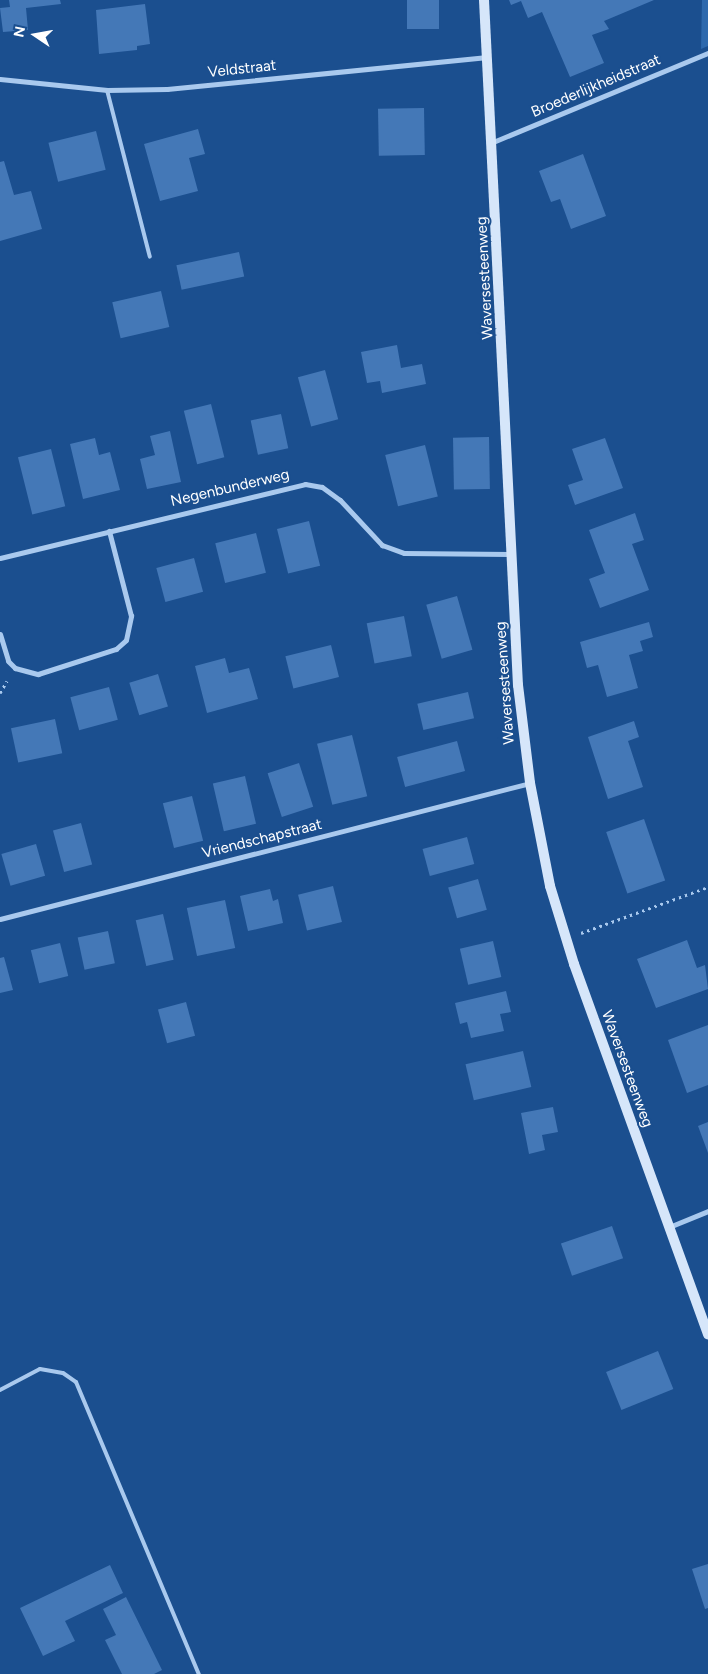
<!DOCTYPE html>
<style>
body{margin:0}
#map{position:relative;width:708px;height:1674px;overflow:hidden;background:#1b4f8f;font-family:Figtree,sans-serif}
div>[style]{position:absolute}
.green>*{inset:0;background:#2e69ad}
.building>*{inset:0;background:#4478b7;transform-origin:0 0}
.path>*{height:3px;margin-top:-1.5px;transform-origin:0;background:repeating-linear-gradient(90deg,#a9c9ee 0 2.5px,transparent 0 6.5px)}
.lane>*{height:4px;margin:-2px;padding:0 2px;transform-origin:2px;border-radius:2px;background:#a9c9ee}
.street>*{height:5px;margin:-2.5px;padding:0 2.5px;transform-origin:2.5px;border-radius:2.5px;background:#a9c9ee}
.secondary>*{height:10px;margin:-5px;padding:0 5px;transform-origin:5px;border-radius:5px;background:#d6e6fa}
span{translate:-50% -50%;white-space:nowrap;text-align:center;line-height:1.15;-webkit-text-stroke:4px #1b4f8f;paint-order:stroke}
.street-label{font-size:15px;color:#fff}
.north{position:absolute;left:10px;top:10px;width:50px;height:50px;-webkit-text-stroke:4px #1b4f8f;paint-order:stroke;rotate:282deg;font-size:14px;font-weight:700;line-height:20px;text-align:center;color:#fff}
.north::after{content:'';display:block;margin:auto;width:18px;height:22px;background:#fff;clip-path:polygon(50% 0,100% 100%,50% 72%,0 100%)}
</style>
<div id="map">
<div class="green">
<i style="clip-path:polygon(702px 0,708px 0,708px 46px,701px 49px)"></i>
</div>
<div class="building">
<i style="clip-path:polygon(9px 0,60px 0,61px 4px,26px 8px,28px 30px,3px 32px,0 8px,10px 7px)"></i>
<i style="left:407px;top:0;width:32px;height:29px"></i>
<i style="clip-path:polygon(509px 0,654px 0,604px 21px,609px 29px,592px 35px,604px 63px,570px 77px,542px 12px,528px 18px,521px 1px,511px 5px)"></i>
<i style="clip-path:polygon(145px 4px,150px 44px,137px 46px,137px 50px,99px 54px,96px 10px)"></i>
<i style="left:424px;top:108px;width:47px;height:46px;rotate:89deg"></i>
<i style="clip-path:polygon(198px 129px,205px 154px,189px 158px,198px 191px,160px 201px,144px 144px)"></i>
<i style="left:96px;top:131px;width:40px;height:49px;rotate:76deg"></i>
<i style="clip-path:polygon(583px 154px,606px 216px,571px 229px,560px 199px,551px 202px,539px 171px)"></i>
<i style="clip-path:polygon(4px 161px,14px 195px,31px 191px,42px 229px,0 241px,0 162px)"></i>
<i style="left:239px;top:252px;width:25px;height:64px;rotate:78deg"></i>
<i style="left:161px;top:291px;width:37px;height:50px;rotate:77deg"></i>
<i style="clip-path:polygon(397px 345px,401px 368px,422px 364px,426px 384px,382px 393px,380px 381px,367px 383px,361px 352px)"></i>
<i style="left:325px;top:370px;width:51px;height:28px;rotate:75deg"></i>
<i style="left:211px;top:404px;width:55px;height:28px;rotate:76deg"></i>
<i style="left:281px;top:414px;width:35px;height:31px;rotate:78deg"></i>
<i style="clip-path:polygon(170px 431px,181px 482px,147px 489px,140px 459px,155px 455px,150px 436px)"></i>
<i style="left:489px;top:437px;width:52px;height:36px;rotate:89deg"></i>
<i style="clip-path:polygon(95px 438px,99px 455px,110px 452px,120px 490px,83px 499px,70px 444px)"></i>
<i style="clip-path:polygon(605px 438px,623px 488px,575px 505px,568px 485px,583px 480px,572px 449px)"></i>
<i style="left:425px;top:445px;width:53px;height:41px;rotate:76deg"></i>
<i style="left:51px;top:449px;width:59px;height:34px;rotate:76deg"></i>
<i style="clip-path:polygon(635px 513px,644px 540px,632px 544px,649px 590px,600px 608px,589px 579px,605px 573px,589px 530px)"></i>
<i style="left:309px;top:521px;width:46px;height:33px;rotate:76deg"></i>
<i style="left:256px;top:533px;width:41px;height:42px;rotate:76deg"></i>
<i style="left:194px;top:558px;width:35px;height:39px;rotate:75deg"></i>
<i style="left:457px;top:596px;width:56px;height:32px;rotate:74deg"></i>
<i style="left:404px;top:616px;width:41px;height:38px;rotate:79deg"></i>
<i style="clip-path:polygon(649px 622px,653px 637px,640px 641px,643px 651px,629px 655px,638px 688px,607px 697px,598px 665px,587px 668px,580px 642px)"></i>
<i style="left:331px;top:645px;width:33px;height:47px;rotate:76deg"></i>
<i style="clip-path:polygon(225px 658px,229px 673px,249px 668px,258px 699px,207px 713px,195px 666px)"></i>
<i style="left:158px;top:674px;width:34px;height:30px;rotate:73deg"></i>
<i style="left:109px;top:687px;width:34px;height:40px;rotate:75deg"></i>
<i style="left:468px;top:692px;width:27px;height:52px;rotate:77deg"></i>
<i style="left:55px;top:719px;width:35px;height:45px;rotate:78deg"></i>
<i style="clip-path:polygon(634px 721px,639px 737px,628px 741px,643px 787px,608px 799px,588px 737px)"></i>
<i style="left:352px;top:735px;width:63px;height:36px;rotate:76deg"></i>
<i style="left:457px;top:741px;width:31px;height:62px;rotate:75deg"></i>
<i style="left:299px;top:763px;width:46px;height:33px;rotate:72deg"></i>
<i style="left:245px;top:776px;width:49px;height:33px;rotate:77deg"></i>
<i style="left:192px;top:796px;width:46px;height:30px;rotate:76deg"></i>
<i style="left:644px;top:819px;width:65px;height:40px;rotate:71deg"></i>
<i style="left:81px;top:823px;width:43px;height:29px;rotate:75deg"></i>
<i style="left:467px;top:837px;width:28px;height:46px;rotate:75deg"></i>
<i style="left:36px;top:844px;width:33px;height:36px;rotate:74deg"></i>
<i style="left:478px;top:879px;width:32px;height:31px;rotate:74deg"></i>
<i style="left:333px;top:886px;width:37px;height:36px;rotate:76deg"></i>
<i style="clip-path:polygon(270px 889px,273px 901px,278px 899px,283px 923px,248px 931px,240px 896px)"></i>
<i style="left:225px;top:900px;width:49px;height:39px;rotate:78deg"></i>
<i style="left:163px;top:914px;width:47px;height:28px;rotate:77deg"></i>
<i style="left:108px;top:931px;width:33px;height:31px;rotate:78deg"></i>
<i style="clip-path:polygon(687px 940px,697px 968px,705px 965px,708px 989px,656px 1008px,637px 959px)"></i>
<i style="left:493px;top:941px;width:37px;height:34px;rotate:77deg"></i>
<i style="left:60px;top:943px;width:34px;height:30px;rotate:76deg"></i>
<i style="clip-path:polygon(4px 957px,13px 990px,0 993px,0 958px)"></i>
<i style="clip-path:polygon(506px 991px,511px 1012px,500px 1014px,504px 1031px,471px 1038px,467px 1022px,460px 1024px,455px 1003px)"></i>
<i style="left:186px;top:1002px;width:35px;height:29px;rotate:75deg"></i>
<i style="clip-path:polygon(708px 1025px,708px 1085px,687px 1093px,668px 1040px)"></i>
<i style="left:523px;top:1051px;width:37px;height:59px;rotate:77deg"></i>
<i style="clip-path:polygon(553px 1107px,558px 1132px,542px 1135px,545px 1150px,529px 1154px,521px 1113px)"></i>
<i style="clip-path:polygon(708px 1122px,708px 1153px,698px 1126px)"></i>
<i style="left:612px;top:1226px;width:34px;height:54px;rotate:71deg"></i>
<i style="left:658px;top:1351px;width:41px;height:56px;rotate:68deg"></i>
<i style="clip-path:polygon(708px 1564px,708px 1608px,705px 1609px,692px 1569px)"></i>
<i style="clip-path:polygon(110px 1565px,123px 1593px,65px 1621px,75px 1641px,43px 1656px,20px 1608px)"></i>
<i style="clip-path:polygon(126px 1597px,162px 1670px,154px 1674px,122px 1674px,105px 1640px,116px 1635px,103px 1609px)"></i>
</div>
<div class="path">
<i style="left:0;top:693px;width:14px;rotate:-60deg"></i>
<i style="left:581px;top:933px;width:135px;rotate:-19.9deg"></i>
</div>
<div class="lane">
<i style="left:107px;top:90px;width:172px;rotate:75.6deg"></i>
<i style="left:0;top:1390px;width:45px;rotate:-27.7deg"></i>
<i style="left:40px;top:1369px;width:23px;rotate:10deg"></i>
<i style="left:63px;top:1373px;width:16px;rotate:35deg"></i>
<i style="left:76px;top:1382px;width:317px;rotate:67.2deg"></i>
</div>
<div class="street">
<i style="left:0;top:79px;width:108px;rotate:5.9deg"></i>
<i style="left:107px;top:90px;width:60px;rotate:-1deg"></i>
<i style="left:167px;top:89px;width:322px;rotate:-5.7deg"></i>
<i style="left:493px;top:142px;width:233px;rotate:-22.5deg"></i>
<i style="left:0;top:558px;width:314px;rotate:-13.6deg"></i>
<i style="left:305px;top:484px;width:17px;rotate:10deg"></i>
<i style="left:322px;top:487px;width:22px;rotate:36deg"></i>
<i style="left:340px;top:500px;width:62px;rotate:47deg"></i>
<i style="left:382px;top:545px;width:23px;rotate:20deg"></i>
<i style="left:404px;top:553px;width:108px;rotate:0.5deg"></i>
<i style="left:0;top:634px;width:28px;rotate:73deg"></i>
<i style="left:8px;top:661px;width:10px;rotate:45deg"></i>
<i style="left:15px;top:668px;width:24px;rotate:15deg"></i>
<i style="left:38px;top:674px;width:82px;rotate:-17.8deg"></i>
<i style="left:116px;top:649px;width:13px;rotate:-42deg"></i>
<i style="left:126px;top:640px;width:25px;rotate:-78deg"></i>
<i style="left:131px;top:616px;width:88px;rotate:-104.5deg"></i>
<i style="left:0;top:919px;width:547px;rotate:-14.39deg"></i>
<i style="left:669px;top:1227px;width:42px;rotate:-22.3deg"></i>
</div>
<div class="secondary">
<i style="left:484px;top:0;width:686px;rotate:87.16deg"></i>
<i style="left:518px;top:685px;width:99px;rotate:83deg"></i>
<i style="left:530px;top:783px;width:105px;rotate:79deg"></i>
<i style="left:550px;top:886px;width:82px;rotate:72.9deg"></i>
<i style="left:574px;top:964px;width:394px;rotate:70.1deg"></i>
</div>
<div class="street-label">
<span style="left:242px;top:69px;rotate:-6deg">Veldstraat</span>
<span style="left:596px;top:86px;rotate:-23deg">Broederlijkheidstraat</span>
<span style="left:485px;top:278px;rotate:-93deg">Waversesteenweg</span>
<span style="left:230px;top:488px;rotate:-13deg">Negenbunderweg</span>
<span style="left:505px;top:683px;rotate:-94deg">Waversesteenweg</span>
<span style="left:262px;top:839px;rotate:-14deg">Vriendschapstraat</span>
<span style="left:627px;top:1069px;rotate:70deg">Waversesteenweg</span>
</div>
<div class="north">N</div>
</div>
